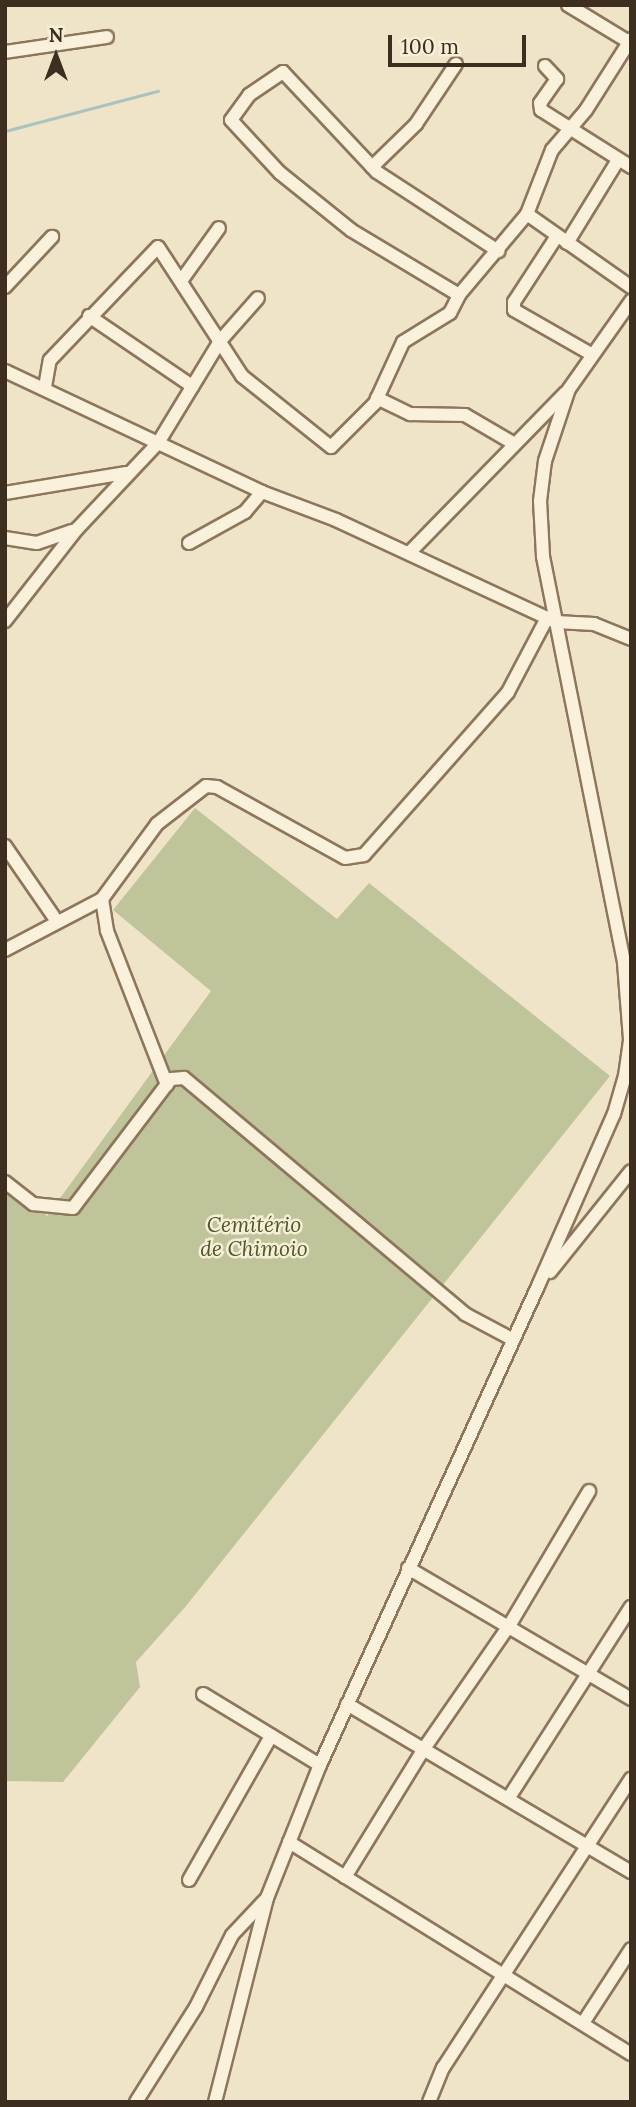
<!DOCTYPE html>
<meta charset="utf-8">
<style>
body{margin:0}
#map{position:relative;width:636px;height:2107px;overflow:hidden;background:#f0e4c8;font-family:Lora,serif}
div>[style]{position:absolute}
.cemetery>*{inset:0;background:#bfc49a}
.stream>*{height:2.5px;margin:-1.25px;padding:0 1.25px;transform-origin:1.25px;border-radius:1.25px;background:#a9c4bc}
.roads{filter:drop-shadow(2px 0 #8d765c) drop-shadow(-2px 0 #8d765c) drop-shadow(0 2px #8d765c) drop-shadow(0 -2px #8d765c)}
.minor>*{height:12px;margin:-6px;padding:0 6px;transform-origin:6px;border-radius:6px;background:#faf1dc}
span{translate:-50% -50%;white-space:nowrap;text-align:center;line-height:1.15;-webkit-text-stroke:5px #f7eed8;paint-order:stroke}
.park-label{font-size:21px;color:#4d5a26;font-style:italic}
.frame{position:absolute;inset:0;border:7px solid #3d2e20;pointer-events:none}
.north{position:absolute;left:21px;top:21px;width:70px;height:70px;-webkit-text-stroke:5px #f7eed8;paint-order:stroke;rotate:0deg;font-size:19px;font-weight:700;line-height:28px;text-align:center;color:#3d2e20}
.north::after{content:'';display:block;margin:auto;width:24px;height:32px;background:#3d2e20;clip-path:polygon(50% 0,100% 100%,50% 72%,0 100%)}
.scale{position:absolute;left:388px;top:35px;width:138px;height:32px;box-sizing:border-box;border:4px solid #3d2e20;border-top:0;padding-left:9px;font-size:21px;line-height:24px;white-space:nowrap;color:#3d2e20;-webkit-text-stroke:5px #f7eed8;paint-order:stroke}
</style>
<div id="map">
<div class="cemetery">
<i style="clip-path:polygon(195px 808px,337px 919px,369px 883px,610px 1076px,186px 1606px,136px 1662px,140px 1687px,63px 1782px,5px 1781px,5px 1177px,47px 1216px,211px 991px,113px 910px)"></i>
</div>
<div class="stream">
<i style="left:5px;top:131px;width:158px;rotate:-14.7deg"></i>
</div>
<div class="roads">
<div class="minor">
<i style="left:568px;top:5px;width:71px;rotate:31.2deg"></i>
<i style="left:5px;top:52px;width:103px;rotate:-8.4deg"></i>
<i style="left:545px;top:66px;width:18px;rotate:47deg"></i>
<i style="left:557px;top:79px;width:29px;rotate:125deg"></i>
<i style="left:540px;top:103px;width:7px;rotate:82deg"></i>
<i style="left:541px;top:110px;width:107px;rotate:32.3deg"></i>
<i style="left:372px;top:167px;width:62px;rotate:-44.3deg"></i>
<i style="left:416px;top:124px;width:72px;rotate:-56.3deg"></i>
<i style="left:527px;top:214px;width:127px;rotate:35.1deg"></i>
<i style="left:557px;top:236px;width:79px;rotate:123.1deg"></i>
<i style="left:514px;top:302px;width:8px;rotate:90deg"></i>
<i style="left:514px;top:310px;width:89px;rotate:29.7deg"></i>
<i style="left:567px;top:243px;width:97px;rotate:-58.4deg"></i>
<i style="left:181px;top:281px;width:65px;rotate:-54.4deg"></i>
<i style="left:5px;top:287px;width:69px;rotate:-46.8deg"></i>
<i style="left:459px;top:295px;width:126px;rotate:-149deg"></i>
<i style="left:351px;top:230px;width:91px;rotate:-141.2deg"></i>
<i style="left:280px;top:173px;width:72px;rotate:-132.8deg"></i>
<i style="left:231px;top:120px;width:31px;rotate:-54deg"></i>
<i style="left:249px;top:95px;width:41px;rotate:-34.1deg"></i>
<i style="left:283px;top:72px;width:137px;rotate:46.8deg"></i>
<i style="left:377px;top:172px;width:145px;rotate:33.1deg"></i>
<i style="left:89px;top:316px;width:125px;rotate:34.2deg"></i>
<i style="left:5px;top:371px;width:284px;rotate:25.2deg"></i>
<i style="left:262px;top:492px;width:79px;rotate:20.7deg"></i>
<i style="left:336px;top:520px;width:242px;rotate:24.9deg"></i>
<i style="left:556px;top:622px;width:38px;rotate:3deg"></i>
<i style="left:594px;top:624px;width:40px;rotate:22deg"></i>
<i style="left:45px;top:387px;width:27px;rotate:-80deg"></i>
<i style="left:50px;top:360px;width:156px;rotate:-46.3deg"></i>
<i style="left:158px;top:247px;width:154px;rotate:56.9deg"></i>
<i style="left:242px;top:376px;width:114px;rotate:38.6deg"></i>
<i style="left:331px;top:447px;width:62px;rotate:-45deg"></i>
<i style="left:375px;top:403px;width:67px;rotate:-65.3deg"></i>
<i style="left:403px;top:342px;width:55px;rotate:-31.7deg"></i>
<i style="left:450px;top:313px;width:20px;rotate:-63deg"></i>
<i style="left:459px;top:295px;width:106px;rotate:-50deg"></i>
<i style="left:527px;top:214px;width:69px;rotate:-68.7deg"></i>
<i style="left:552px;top:150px;width:52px;rotate:-49.6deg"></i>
<i style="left:586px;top:110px;width:84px;rotate:-57.6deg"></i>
<i style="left:377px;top:398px;width:37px;rotate:26deg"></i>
<i style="left:410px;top:414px;width:55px;rotate:1deg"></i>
<i style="left:465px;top:415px;width:56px;rotate:30.3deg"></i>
<i style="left:5px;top:493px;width:123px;rotate:-9.4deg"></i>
<i style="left:5px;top:538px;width:32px;rotate:9deg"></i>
<i style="left:37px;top:543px;width:37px;rotate:-19deg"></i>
<i style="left:189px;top:543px;width:64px;rotate:-29deg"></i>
<i style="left:245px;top:512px;width:26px;rotate:-50deg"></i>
<i style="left:410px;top:552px;width:223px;rotate:-45.7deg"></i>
<i style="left:5px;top:621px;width:117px;rotate:-52deg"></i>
<i style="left:77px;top:529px;width:118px;rotate:-46.7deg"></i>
<i style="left:158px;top:443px;width:119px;rotate:-58.7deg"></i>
<i style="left:220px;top:341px;width:57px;rotate:-48.5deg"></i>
<i style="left:5px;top:846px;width:90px;rotate:55.4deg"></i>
<i style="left:102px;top:899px;width:32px;rotate:81deg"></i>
<i style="left:107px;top:931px;width:165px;rotate:68.7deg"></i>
<i style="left:5px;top:950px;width:110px;rotate:-27.7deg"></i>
<i style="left:102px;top:899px;width:93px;rotate:-53.7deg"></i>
<i style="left:157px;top:824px;width:62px;rotate:-37.8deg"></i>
<i style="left:206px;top:786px;width:11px;rotate:5deg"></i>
<i style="left:217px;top:787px;width:146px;rotate:29deg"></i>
<i style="left:345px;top:858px;width:19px;rotate:-9deg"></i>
<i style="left:364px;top:855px;width:217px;rotate:-48.5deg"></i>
<i style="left:508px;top:692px;width:84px;rotate:-62.2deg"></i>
<i style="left:5px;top:1182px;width:36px;rotate:38deg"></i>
<i style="left:33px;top:1204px;width:40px;rotate:5.7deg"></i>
<i style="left:73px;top:1208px;width:162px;rotate:-52.8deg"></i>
<i style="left:171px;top:1079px;width:13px;rotate:-4deg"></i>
<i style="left:184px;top:1078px;width:367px;rotate:40deg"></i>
<i style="left:465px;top:1314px;width:53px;rotate:28deg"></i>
<i style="left:550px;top:1272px;width:129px;rotate:-51.3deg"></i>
<i style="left:408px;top:1568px;width:259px;rotate:30.4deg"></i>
<i style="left:203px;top:1694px;width:137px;rotate:31.3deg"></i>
<i style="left:347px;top:1704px;width:330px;rotate:30.6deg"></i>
<i style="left:508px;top:1799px;width:228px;rotate:-57.4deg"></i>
<i style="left:289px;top:1842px;width:402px;rotate:31.8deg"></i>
<i style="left:345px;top:1877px;width:149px;rotate:-58.4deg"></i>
<i style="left:423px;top:1750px;width:151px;rotate:-55.3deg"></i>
<i style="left:509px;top:1626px;width:157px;rotate:-59.3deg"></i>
<i style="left:189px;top:1880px;width:166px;rotate:-60.3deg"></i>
<i style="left:583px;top:2023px;width:88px;rotate:-57deg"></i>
<i style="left:136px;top:2102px;width:112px;rotate:-57.7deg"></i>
<i style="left:196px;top:2007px;width:80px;rotate:-63.4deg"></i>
<i style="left:232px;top:1935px;width:47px;rotate:-46.7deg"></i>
<i style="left:215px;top:2102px;width:211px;rotate:-75.7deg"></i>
<i style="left:267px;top:1898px;width:143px;rotate:-68.3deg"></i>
<i style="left:320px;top:1765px;width:526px;rotate:-65.53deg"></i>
<i style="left:538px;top:1286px;width:188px;rotate:-66.2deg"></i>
<i style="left:614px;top:1114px;width:40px;rotate:-74deg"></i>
<i style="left:625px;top:1076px;width:37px;rotate:-82deg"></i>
<i style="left:630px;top:1039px;width:77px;rotate:-94.5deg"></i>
<i style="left:624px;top:962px;width:414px;rotate:-101.3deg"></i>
<i style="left:543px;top:556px;width:55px;rotate:-93.1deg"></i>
<i style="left:540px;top:501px;width:40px;rotate:-82.9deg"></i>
<i style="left:545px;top:461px;width:76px;rotate:-71.6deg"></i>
<i style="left:569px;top:389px;width:108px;rotate:-54.8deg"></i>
<i style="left:429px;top:2102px;width:37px;rotate:-68deg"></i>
<i style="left:443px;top:2068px;width:345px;rotate:-57deg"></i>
</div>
</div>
<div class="park-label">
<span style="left:254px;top:1237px">Cemitério<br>de Chimoio</span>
</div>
<div class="frame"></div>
<div class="north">N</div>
<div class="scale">100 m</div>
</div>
